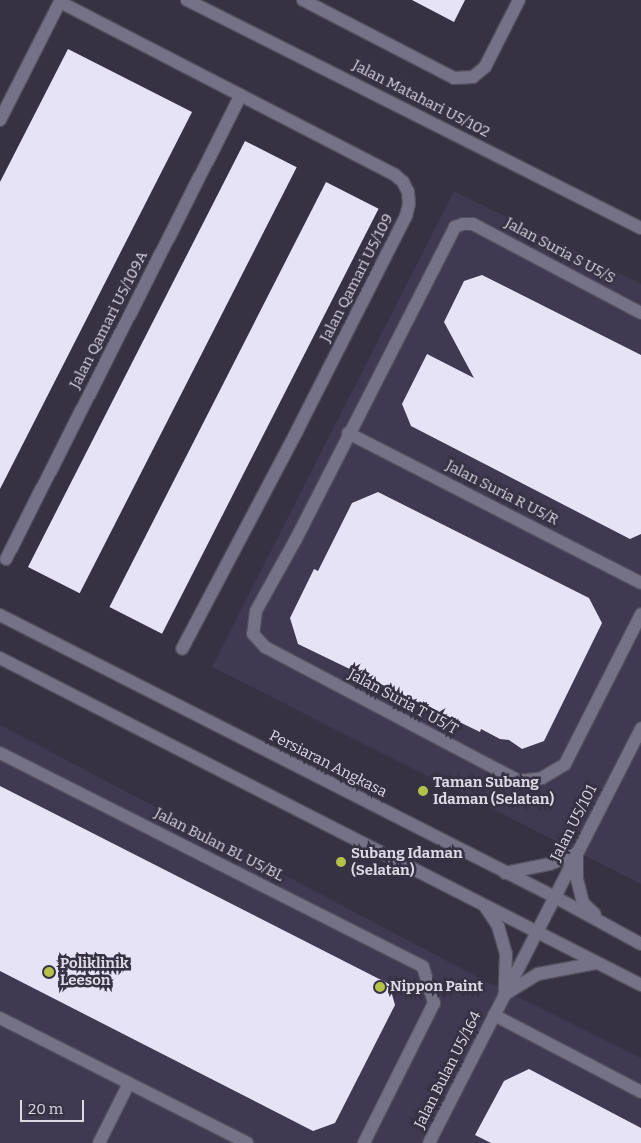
<!DOCTYPE html>
<style>
body{margin:0}
#map{position:relative;width:641px;height:1143px;overflow:hidden;background:#363244;font-family:Bitter,serif}
div>[style]{position:absolute}
.built>*{inset:0;background:#3f3951}
.building>*{inset:0;background:#e7e3f7;transform-origin:0 0}
.roads{filter:drop-shadow(1px 0 #524f5e) drop-shadow(-1px 0 #524f5e) drop-shadow(0 1px #524f5e) drop-shadow(0 -1px #524f5e)}
.minor>*{height:12px;margin:-6px;padding:0 6px;transform-origin:6px;border-radius:6px;background:#757186}
.dots>*{width:14px;height:14px;translate:-50% -50%;box-sizing:border-box;border:2px solid #363244;border-radius:50%}
span{translate:-50% -50%;white-space:nowrap;text-align:center;line-height:1.15;-webkit-text-stroke:5px #363244;paint-order:stroke}
.street-label{font-size:15px;color:#dcd9e5}
.poi-label{font-size:15px;color:#dcd9e5;font-weight:700}
.left{translate:0 -50%;text-align:left}
.scale{position:absolute;left:20px;top:1100px;width:64px;height:22px;box-sizing:border-box;border:2px solid #dcd9e5;border-top:0;padding-left:6px;font-size:15px;line-height:18px;white-space:nowrap;color:#dcd9e5;-webkit-text-stroke:4px #363244;paint-order:stroke}
</style>
<div id="map">
<div class="built">
<i style="clip-path:polygon(454px 191px,641px 284px,641px 884px,212px 667px)"></i>
<i style="clip-path:polygon(0 725px,485px 981px,641px 1058px,641px 1143px,0 1143px)"></i>
</div>
<div class="building">
<i style="clip-path:polygon(412px 0,465px 0,454px 22px)"></i>
<i style="clip-path:polygon(68px 49px,192px 112px,0 489px,0 182px)"></i>
<i style="left:245px;top:141px;width:58px;height:478px;rotate:27deg"></i>
<i style="left:326px;top:182px;width:59px;height:477px;rotate:27deg"></i>
<i style="clip-path:polygon(482px 275px,641px 355px,641px 534px,630px 539px,411px 426px,402px 404px,427px 354px,474px 378px,444px 322px,464px 281px)"></i>
<i style="clip-path:polygon(378px 492px,589px 598px,602px 623px,544px 741px,522px 749px,509px 740px,500px 739px,481px 729px,480px 732px,298px 644px,290px 618px,314px 569px,318px 571px,352px 503px)"></i>
<i style="clip-path:polygon(0 786px,389px 984px,395px 1005px,335px 1123px,313px 1131px,0 971px)"></i>
<i style="clip-path:polygon(529px 1069px,641px 1128px,641px 1143px,491px 1143px,475px 1135px,504px 1081px)"></i>
</div>
<div class="roads">
<div class="minor">
<i style="left:187px;top:0;width:508px;rotate:26.67deg"></i>
<i style="left:303px;top:0;width:170px;rotate:27.3deg"></i>
<i style="left:454px;top:78px;width:19px;rotate:-3deg"></i>
<i style="left:473px;top:77px;width:16px;rotate:-40deg"></i>
<i style="left:485px;top:67px;width:75px;rotate:-63.1deg"></i>
<i style="left:60px;top:2px;width:377px;rotate:27.3deg"></i>
<i style="left:395px;top:175px;width:11px;rotate:41deg"></i>
<i style="left:403px;top:182px;width:11px;rotate:63deg"></i>
<i style="left:408px;top:192px;width:12px;rotate:85deg"></i>
<i style="left:409px;top:204px;width:12px;rotate:104deg"></i>
<i style="left:406px;top:216px;width:241px;rotate:116.9deg"></i>
<i style="left:297px;top:431px;width:246px;rotate:117.8deg"></i>
<i style="left:0;top:120px;width:135px;rotate:-63.1deg"></i>
<i style="left:641px;top:313px;width:190px;rotate:-152.1deg"></i>
<i style="left:473px;top:224px;width:10px;rotate:180deg"></i>
<i style="left:463px;top:224px;width:9px;rotate:159deg"></i>
<i style="left:455px;top:227px;width:350px;rotate:117deg"></i>
<i style="left:296px;top:539px;width:82px;rotate:119.1deg"></i>
<i style="left:256px;top:611px;width:23px;rotate:97deg"></i>
<i style="left:253px;top:634px;width:18px;rotate:47deg"></i>
<i style="left:265px;top:647px;width:287px;rotate:27.8deg"></i>
<i style="left:519px;top:781px;width:23px;rotate:-7deg"></i>
<i style="left:542px;top:778px;width:27px;rotate:-31deg"></i>
<i style="left:565px;top:764px;width:168px;rotate:-63.1deg"></i>
<i style="left:348px;top:433px;width:329px;rotate:27.1deg"></i>
<i style="left:6px;top:559px;width:520px;rotate:-63.14deg"></i>
<i style="left:0;top:615px;width:623px;rotate:26.94deg"></i>
<i style="left:555px;top:897px;width:98px;rotate:28.7deg"></i>
<i style="left:0;top:658px;width:720px;rotate:27.03deg"></i>
<i style="left:0;top:753px;width:474px;rotate:26.8deg"></i>
<i style="left:423px;top:967px;width:38px;rotate:73deg"></i>
<i style="left:434px;top:1003px;width:157px;rotate:116.6deg"></i>
<i style="left:577px;top:856px;width:23px;rotate:90deg"></i>
<i style="left:577px;top:879px;width:25px;rotate:76deg"></i>
<i style="left:583px;top:903px;width:16px;rotate:43deg"></i>
<i style="left:505px;top:873px;width:46px;rotate:-11.3deg"></i>
<i style="left:550px;top:864px;width:29px;rotate:-22deg"></i>
<i style="left:486px;top:908px;width:22px;rotate:56deg"></i>
<i style="left:498px;top:926px;width:29px;rotate:74deg"></i>
<i style="left:506px;top:954px;width:36px;rotate:92deg"></i>
<i style="left:504px;top:995px;width:40px;rotate:-32deg"></i>
<i style="left:538px;top:974px;width:60px;rotate:-10.6deg"></i>
<i style="left:494px;top:1015px;width:166px;rotate:27.6deg"></i>
<i style="left:0;top:1018px;width:277px;rotate:26.8deg"></i>
<i style="left:99px;top:1143px;width:67px;rotate:-63.4deg"></i>
<i style="left:429px;top:1143px;width:466px;rotate:-62.9deg"></i>
</div>
</div>
<div class="dots">
<i style="left:423px;top:791px;background:#b5c24a"></i>
<i style="left:341px;top:862px;background:#b5c24a"></i>
<i style="left:49px;top:972px;background:#b5c24a"></i>
<i style="left:380px;top:987px;background:#b5c24a"></i>
</div>
<div class="street-label">
<span style="left:421px;top:99px;rotate:27deg">Jalan Matahari U5/102</span>
<span style="left:560px;top:251px;rotate:28deg">Jalan Suria S U5/S</span>
<span style="left:357px;top:278px;rotate:-63deg">Jalan Qamari U5/109</span>
<span style="left:109px;top:320px;rotate:-63deg">Jalan Qamari U5/109A</span>
<span style="left:502px;top:493px;rotate:27deg">Jalan Suria R U5/R</span>
<span style="left:403px;top:702px;rotate:28deg">Jalan Suria T U5/T</span>
<span style="left:328px;top:764px;rotate:27deg">Persiaran Angkasa</span>
<span style="left:574px;top:823px;rotate:-63deg">Jalan U5/101</span>
<span style="left:219px;top:845px;rotate:27deg">Jalan Bulan BL U5/BL</span>
<span style="left:448px;top:1070px;rotate:-63deg">Jalan Bulan U5/164</span>
</div>
<div class="poi-label">
<span class="left" style="left:433px;top:791px">Taman Subang<br>Idaman (Selatan)</span>
<span class="left" style="left:351px;top:862px">Subang Idaman<br>(Selatan)</span>
<span class="left" style="left:60px;top:972px">Poliklinik<br>Leeson</span>
<span class="left" style="left:390px;top:987px">Nippon Paint</span>
</div>
<div class="scale">20 m</div>
</div>
